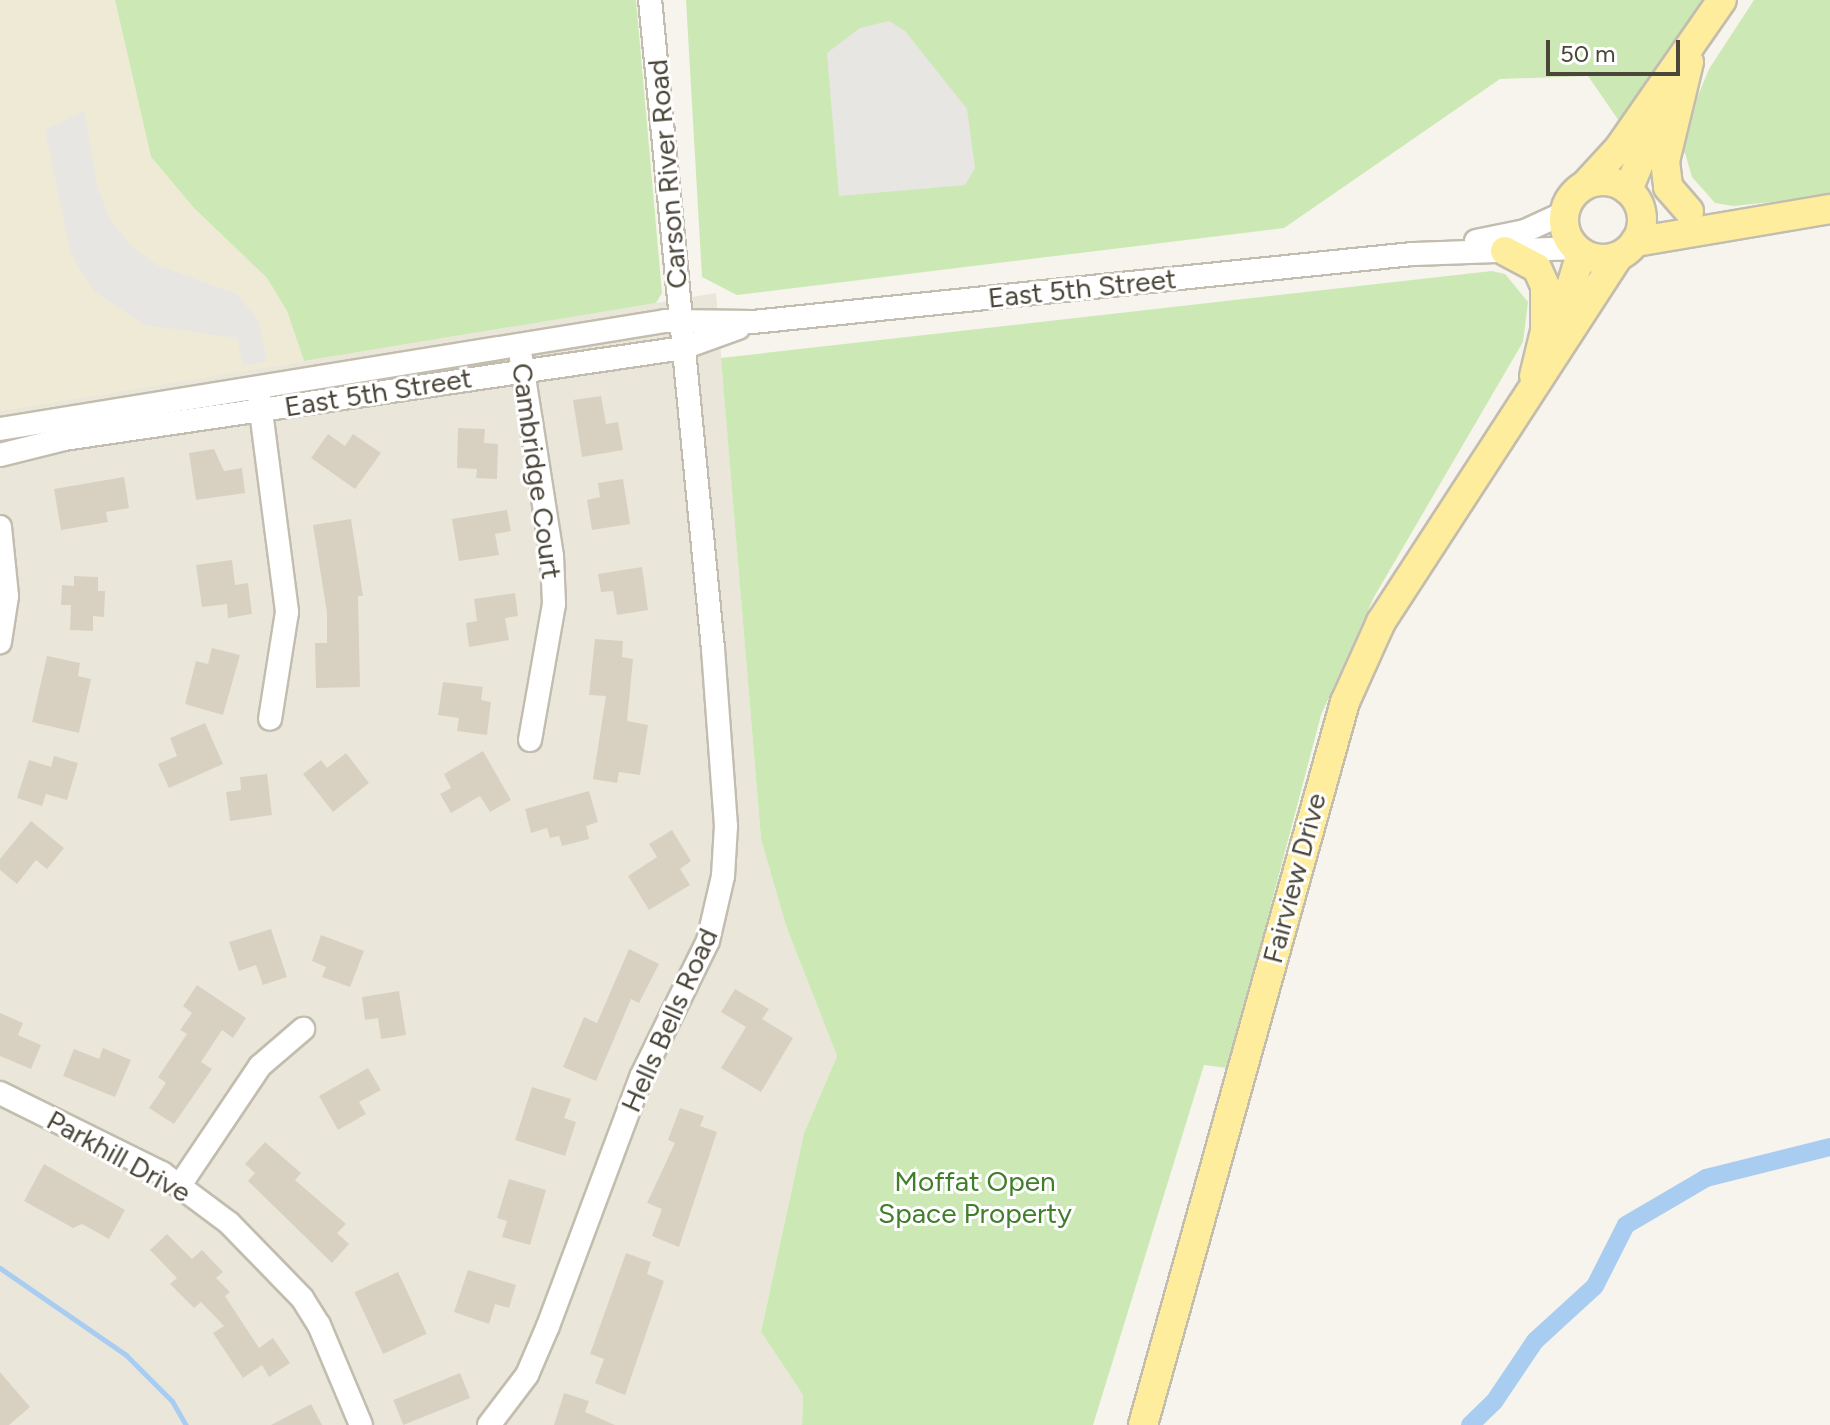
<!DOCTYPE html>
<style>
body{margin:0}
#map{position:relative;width:1830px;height:1425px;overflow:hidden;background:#f6f4ec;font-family:Figtree,sans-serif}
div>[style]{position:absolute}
.residential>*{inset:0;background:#eae7da}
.education>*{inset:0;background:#efead6}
.green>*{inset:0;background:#cce9b5}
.parking>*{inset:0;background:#e8e6e3}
.stream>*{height:5px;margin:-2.5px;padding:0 2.5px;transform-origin:2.5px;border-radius:2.5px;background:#a9ccf1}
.canal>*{height:18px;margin:-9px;padding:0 9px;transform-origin:9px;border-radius:9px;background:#a9ccf1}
.building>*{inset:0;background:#d8d1c1;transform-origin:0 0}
.roads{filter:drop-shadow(2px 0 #c2bdae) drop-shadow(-2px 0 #c2bdae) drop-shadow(0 2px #c2bdae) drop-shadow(0 -2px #c2bdae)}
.minor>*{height:22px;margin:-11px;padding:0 11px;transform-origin:11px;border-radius:11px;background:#fff}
.major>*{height:28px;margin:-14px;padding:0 14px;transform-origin:14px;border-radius:14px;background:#feed9d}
.major>.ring{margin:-14px;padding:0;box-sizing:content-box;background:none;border:28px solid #feed9d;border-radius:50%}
span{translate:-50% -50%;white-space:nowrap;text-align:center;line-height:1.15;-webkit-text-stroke:6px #fff;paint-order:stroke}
.street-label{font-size:28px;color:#4b4639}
.park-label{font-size:28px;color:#417e2b}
.scale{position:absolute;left:1546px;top:40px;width:134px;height:36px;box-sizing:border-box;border:4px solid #4b4639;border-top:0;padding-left:10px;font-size:24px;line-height:28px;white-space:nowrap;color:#4b4639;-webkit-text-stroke:6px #fff;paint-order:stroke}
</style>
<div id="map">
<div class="residential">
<i style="clip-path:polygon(716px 293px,761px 839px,786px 926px,837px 1056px,804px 1133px,761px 1332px,803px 1395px,802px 1425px,0 1425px,0 411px)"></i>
</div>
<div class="education">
<i style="clip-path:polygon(0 0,115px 0,151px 157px,194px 208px,267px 278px,287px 311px,304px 361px,0 411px)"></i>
</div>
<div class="green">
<i style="clip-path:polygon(115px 0,636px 0,662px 293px,656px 303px,304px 361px,287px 311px,267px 278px,194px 208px,151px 157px)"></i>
<i style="clip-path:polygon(686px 0,1707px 0,1619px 121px,1588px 76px,1500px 79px,1284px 228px,737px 295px,702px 277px)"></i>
<i style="clip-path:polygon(1754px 0,1830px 0,1830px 196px,1733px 206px,1715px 203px,1692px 177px,1685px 153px,1675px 151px,1709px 69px)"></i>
<i style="clip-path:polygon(1492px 271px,1505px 274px,1528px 302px,1523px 342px,1374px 597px,1321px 715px,1228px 1068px,1204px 1065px,1093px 1425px,802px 1425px,803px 1395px,761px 1332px,804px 1133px,837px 1056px,786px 926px,761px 839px,721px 358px)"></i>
</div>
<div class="parking">
<i style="clip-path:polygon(889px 21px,905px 31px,967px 109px,975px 168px,965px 185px,839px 196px,827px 53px,860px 28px)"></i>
<i style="clip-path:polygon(84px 111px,98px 189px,111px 221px,132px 247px,159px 266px,237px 294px,258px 320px,267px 362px,243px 365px,237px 338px,145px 325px,94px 291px,71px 254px,45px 130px)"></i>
</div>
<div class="stream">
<i style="left:0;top:1268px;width:153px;rotate:34.6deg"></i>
<i style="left:126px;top:1355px;width:65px;rotate:45deg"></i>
<i style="left:172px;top:1401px;width:28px;rotate:60deg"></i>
</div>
<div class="canal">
<i style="left:1470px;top:1425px;width:33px;rotate:-44deg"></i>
<i style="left:1494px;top:1402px;width:73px;rotate:-56.1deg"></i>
<i style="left:1535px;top:1341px;width:81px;rotate:-42.5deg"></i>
<i style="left:1595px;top:1286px;width:68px;rotate:-63.1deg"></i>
<i style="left:1626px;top:1225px;width:93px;rotate:-30.4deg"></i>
<i style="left:1706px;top:1178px;width:128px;rotate:-14deg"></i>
</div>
<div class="building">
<i style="clip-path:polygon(601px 396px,606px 424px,618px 422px,623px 450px,582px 457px,573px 400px)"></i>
<i style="clip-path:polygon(458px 428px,485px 429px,484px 443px,498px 444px,497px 479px,476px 478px,477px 469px,457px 468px)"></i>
<i style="clip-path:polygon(328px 434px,345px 446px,353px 434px,381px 453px,355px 489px,311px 458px)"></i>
<i style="clip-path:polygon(214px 449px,224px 471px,242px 468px,245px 493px,196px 500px,189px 453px)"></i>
<i style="clip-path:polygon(124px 477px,129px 508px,106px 512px,108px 522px,61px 530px,54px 489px)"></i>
<i style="clip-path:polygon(623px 479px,630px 524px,592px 530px,587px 500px,600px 497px,598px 483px)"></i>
<i style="clip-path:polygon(507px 510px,511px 531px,495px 534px,499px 555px,459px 561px,452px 519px)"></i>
<i style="clip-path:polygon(351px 519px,363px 596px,358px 596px,360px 687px,316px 688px,315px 643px,327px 643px,327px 613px,313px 525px)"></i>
<i style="clip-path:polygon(232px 560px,235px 585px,248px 583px,252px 614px,228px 618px,227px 604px,202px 607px,196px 565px)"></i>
<i style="clip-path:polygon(642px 567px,648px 610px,617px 615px,613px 591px,601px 592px,598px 574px)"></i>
<i style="clip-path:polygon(74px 576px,98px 577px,98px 591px,105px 591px,104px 617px,93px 616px,93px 631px,70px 630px,71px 605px,61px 605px,62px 585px,74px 586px)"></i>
<i style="clip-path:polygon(515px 593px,518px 616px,505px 618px,509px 640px,469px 647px,466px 623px,477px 621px,474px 599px)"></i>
<i style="clip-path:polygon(595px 639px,623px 641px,622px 657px,633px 659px,627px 721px,648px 725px,640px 775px,619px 772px,617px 783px,593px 779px,606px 696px,589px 695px)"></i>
<i style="clip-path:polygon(212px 648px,240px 655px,223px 715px,185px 704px,196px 661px,208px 664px)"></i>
<i style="clip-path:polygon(47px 656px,80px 663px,78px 676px,91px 679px,79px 733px,32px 722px)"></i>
<i style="clip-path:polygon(443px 682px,483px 687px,481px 700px,491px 702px,487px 735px,457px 731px,459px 718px,438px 715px)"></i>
<i style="clip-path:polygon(205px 723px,223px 764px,169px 788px,158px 764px,177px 756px,170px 738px)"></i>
<i style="clip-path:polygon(483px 751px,511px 800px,490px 812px,480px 796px,451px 813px,440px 794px,451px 788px,444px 774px)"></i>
<i style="clip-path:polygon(346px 753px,369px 783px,333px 812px,303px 774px,321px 760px,327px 768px)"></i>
<i style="clip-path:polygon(54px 756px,78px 763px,67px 800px,46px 794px,42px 806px,17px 798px,29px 760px,51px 767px)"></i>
<i style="clip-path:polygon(267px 774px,272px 815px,230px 821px,226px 792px,241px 790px,240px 777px)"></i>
<i style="clip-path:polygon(589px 791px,598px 822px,586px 826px,589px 839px,562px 846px,559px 836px,550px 838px,547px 828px,531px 833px,525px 809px)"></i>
<i style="clip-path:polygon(31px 821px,64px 848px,47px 869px,36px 860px,17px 884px,0 870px,0 859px)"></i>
<i style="clip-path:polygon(672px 830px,691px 861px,680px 869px,690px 885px,649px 910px,628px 876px,657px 857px,649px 844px)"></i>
<i style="clip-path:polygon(271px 929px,287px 977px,263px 985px,256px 965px,239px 971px,229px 942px)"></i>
<i style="clip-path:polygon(321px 935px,364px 951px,350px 987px,322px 977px,326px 967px,312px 961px)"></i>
<i style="clip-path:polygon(629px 949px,659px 964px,639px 1003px,631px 999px,596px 1081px,563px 1067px,584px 1017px,597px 1023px)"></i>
<i style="clip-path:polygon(197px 985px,246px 1018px,233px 1038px,222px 1030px,201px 1062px,212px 1069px,174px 1124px,149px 1108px,166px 1083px,158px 1077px,187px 1034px,180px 1030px,192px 1013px,183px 1006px)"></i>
<i style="clip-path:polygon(735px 989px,769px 1009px,762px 1019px,793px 1038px,761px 1092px,721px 1068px,746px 1027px,721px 1012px)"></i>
<i style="clip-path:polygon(399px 991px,406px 1035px,381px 1039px,378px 1018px,365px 1020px,362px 997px)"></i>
<i style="clip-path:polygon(0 1013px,23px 1023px,18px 1035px,41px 1045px,31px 1069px,0 1056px)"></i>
<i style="clip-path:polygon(103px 1048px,131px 1060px,115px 1097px,63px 1076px,74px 1049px,99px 1059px)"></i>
<i style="clip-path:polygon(368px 1068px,381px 1090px,359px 1102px,366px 1114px,338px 1130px,319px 1096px)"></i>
<i style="clip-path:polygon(532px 1087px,571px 1099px,564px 1118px,576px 1122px,565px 1156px,515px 1140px)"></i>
<i style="clip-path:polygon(680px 1108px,704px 1116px,700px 1126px,717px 1132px,679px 1247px,652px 1236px,662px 1209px,647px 1203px,675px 1143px,668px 1140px)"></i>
<i style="clip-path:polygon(265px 1142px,301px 1173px,295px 1180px,346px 1224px,337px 1233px,349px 1244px,332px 1263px,248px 1181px,255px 1173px,245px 1164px)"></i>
<i style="clip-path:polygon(44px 1164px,125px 1210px,109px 1239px,82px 1224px,73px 1228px,24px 1201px)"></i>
<i style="clip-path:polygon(509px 1179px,546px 1190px,530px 1245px,502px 1237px,507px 1221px,497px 1218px)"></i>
<i style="clip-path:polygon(167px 1234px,192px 1259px,202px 1250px,223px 1272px,216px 1278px,230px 1292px,225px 1296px,259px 1348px,273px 1338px,290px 1363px,269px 1377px,262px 1365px,243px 1378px,213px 1333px,224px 1326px,201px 1302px,194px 1308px,170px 1284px,177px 1278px,150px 1250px)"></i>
<i style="clip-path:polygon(626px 1253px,651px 1262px,647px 1274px,664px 1281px,625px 1395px,595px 1383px,604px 1359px,590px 1354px)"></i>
<i style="clip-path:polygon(468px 1270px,516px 1285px,509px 1308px,495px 1304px,489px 1324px,454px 1312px)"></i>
<i style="left:398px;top:1272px;width:68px;height:48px;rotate:65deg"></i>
<i style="clip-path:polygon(0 1372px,30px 1407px,9px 1425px,0 1425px)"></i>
<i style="left:460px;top:1373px;width:27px;height:72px;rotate:68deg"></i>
<i style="clip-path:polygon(564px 1393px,589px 1401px,585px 1412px,615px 1425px,554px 1425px)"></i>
<i style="clip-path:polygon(311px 1404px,322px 1425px,271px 1425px)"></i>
</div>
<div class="roads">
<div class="minor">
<i style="left:1476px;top:241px;width:50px;rotate:-11.5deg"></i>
<i style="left:1525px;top:231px;width:43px;rotate:-24.8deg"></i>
<i style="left:521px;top:358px;width:200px;rotate:81.1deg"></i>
<i style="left:552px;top:556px;width:48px;rotate:87.6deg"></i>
<i style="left:554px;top:604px;width:138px;rotate:100deg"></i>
<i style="left:259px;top:396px;width:218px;rotate:82.6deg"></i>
<i style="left:287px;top:612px;width:108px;rotate:99deg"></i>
<i style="left:0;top:429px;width:674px;rotate:-9.22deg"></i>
<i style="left:665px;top:321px;width:88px;rotate:0.7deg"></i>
<i style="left:753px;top:322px;width:662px;rotate:-5.89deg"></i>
<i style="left:1412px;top:254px;width:162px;rotate:-2.1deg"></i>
<i style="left:0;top:455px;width:66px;rotate:-14deg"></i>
<i style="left:64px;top:439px;width:626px;rotate:-8.36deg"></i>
<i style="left:683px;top:348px;width:59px;rotate:-20deg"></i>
<i style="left:0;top:527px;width:69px;rotate:84.2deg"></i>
<i style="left:7px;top:596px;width:47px;rotate:98.7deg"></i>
<i style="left:0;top:1093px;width:181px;rotate:26.3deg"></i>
<i style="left:162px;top:1173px;width:84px;rotate:36.7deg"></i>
<i style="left:229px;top:1223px;width:105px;rotate:45.8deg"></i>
<i style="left:302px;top:1298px;width:32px;rotate:58deg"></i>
<i style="left:319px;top:1325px;width:108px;rotate:67.2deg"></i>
<i style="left:180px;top:1185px;width:143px;rotate:-56.1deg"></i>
<i style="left:260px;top:1066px;width:57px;rotate:-40.7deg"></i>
<i style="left:489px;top:1425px;width:63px;rotate:-52.8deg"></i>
<i style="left:527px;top:1375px;width:53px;rotate:-66.8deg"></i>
<i style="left:548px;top:1326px;width:266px;rotate:-69.5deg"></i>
<i style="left:641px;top:1077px;width:152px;rotate:-63.8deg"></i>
<i style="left:708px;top:941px;width:67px;rotate:-77deg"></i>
<i style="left:723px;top:876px;width:50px;rotate:-86.6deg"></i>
<i style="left:726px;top:826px;width:177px;rotate:-94.2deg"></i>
<i style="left:713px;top:649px;width:652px;rotate:-95.54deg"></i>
</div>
<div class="major">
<i style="left:1689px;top:62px;width:102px;rotate:103.6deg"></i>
<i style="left:1665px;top:161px;width:26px;rotate:83deg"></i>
<i style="left:1668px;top:187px;width:32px;rotate:49deg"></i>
<i class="ring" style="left:1564px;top:181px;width:50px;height:50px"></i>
<i style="left:1586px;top:184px;width:49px;rotate:-47.5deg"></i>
<i style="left:1619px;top:148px;width:180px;rotate:-55.2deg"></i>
<i style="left:1628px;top:190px;width:87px;rotate:-67.6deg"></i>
<i style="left:1635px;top:242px;width:198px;rotate:-9.6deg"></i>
<i style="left:1505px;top:251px;width:36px;rotate:28deg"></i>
<i style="left:1537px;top:268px;width:20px;rotate:66deg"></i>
<i style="left:1545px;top:286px;width:45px;rotate:90deg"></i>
<i style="left:1545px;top:331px;width:46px;rotate:103.7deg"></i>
<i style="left:1556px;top:336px;width:87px;rotate:-73.2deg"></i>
<i style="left:1143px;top:1425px;width:751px;rotate:-74.39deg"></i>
<i style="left:1345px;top:702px;width:88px;rotate:-65.8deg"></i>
<i style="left:1381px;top:622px;width:435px;rotate:-57deg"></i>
</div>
</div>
<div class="street-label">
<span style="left:667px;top:174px;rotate:-95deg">Carson River Road</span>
<span style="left:1082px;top:288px;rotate:-6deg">East 5th Street</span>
<span style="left:378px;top:392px;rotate:-9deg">East 5th Street</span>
<span style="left:537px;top:471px;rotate:82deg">Cambridge Court</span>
<span style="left:1294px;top:878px;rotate:-75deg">Fairview Drive</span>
<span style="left:669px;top:1020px;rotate:-66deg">Hells Bells Road</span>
<span style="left:119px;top:1156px;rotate:29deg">Parkhill Drive</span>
</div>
<div class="park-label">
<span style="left:975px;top:1197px">Moffat Open<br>Space Property</span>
</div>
<div class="scale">50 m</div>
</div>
